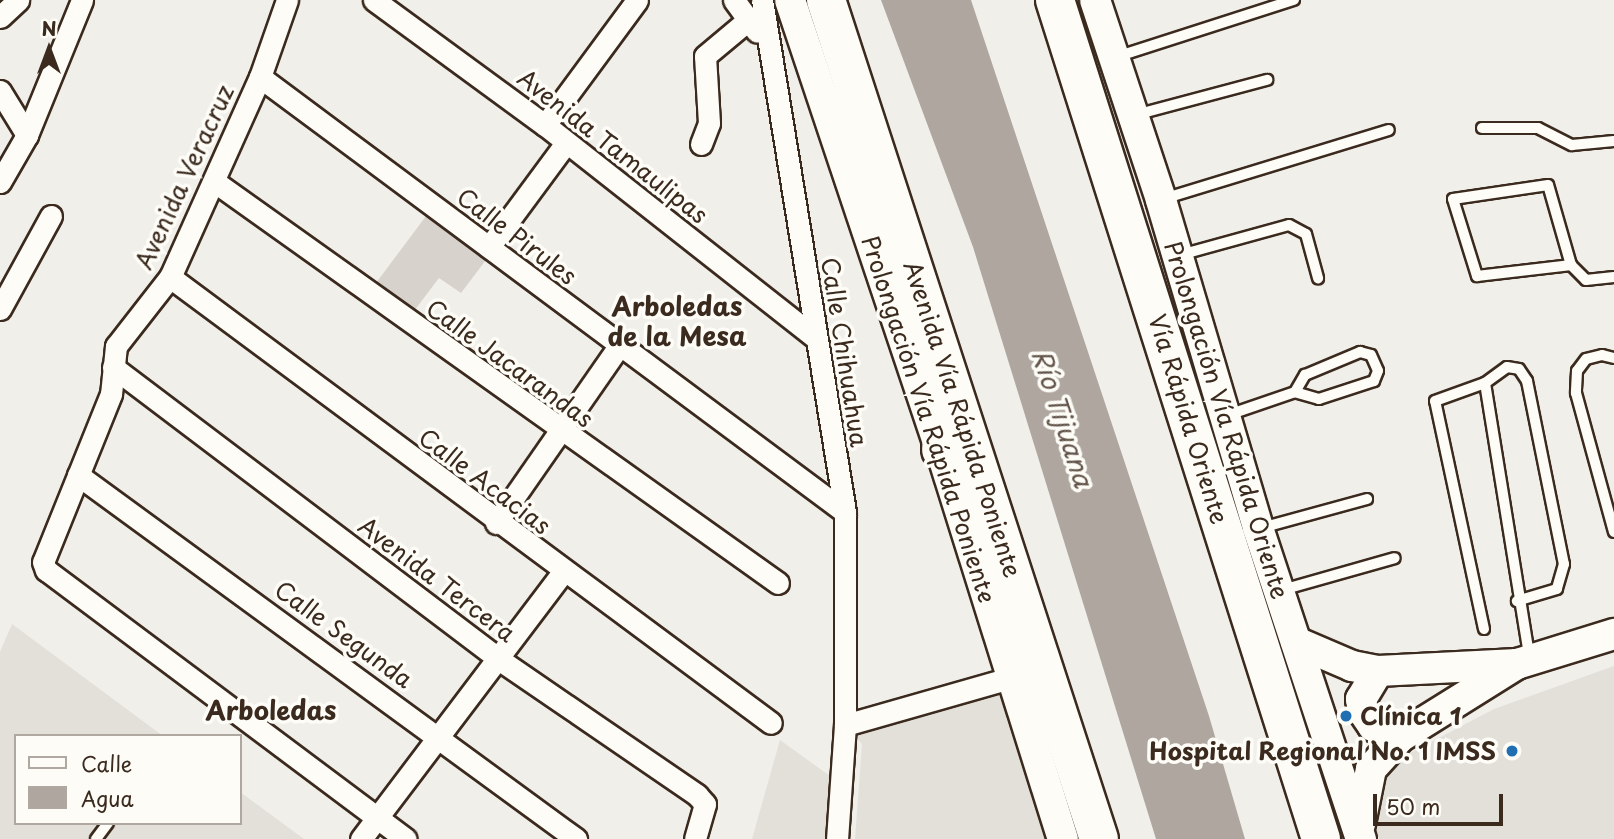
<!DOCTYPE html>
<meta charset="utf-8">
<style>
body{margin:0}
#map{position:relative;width:1614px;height:839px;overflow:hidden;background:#f1efea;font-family:"Playpen Sans",sans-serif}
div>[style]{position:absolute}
.built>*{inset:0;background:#e3e0da}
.green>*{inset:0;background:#d7d2cc}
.water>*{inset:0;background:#aea69f}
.roads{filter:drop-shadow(2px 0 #3b2a1e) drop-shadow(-2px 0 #3b2a1e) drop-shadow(0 2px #3b2a1e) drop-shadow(0 -2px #3b2a1e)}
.lane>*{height:10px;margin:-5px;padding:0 5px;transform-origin:5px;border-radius:5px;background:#fdfcf7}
.street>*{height:21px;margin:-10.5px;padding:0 10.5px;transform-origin:10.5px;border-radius:10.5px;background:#fdfcf7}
.secondary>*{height:30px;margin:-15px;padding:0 15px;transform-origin:15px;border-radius:15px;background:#fdfcf7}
.highway>*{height:38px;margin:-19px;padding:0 19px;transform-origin:19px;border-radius:19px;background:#fdfcf7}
.dots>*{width:19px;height:19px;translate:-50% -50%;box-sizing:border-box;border:4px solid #fdfcf7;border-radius:50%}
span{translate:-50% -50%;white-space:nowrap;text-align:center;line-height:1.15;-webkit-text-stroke:7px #fdfcf7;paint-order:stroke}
.street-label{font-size:24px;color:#3b2a1e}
.poi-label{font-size:24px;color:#3b2a1e;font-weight:700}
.left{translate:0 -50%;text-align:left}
.right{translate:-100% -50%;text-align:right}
.neighbourhood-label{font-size:26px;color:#3b2a1e;font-weight:700}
.water-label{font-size:26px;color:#63554b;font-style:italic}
.legend{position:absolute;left:14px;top:734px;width:228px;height:91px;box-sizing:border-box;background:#fdfcf7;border:2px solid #afa8a0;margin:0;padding:9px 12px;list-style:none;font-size:21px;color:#3b2a1e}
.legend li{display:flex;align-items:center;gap:14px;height:35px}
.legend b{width:35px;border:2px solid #afa8a0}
.north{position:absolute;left:14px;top:14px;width:70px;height:70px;-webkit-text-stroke:5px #fdfcf7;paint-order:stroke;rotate:0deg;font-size:19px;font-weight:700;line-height:28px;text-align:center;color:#3b2a1e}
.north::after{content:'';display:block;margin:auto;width:24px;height:32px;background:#3b2a1e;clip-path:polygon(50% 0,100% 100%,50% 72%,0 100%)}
.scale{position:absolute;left:1373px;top:794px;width:130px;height:32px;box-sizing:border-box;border:4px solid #3b2a1e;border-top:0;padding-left:9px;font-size:21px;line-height:24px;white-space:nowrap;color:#3b2a1e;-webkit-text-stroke:5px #fdfcf7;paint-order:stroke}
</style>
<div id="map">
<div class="built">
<i style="clip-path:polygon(12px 624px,163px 736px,16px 736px,16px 823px,240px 823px,240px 792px,304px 839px,0 839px,0 652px)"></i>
<i style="clip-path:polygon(1614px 666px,1614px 839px,1379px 839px,1374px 821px,1378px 784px,1393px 762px,1494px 709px)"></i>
<i style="clip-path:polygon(1013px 677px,1062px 839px,855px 839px,862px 744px,845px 725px)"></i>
<i style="clip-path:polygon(780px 740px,841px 784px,837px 839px,752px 839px)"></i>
</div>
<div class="green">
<i style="clip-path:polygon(426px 216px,486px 260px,461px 293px,439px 278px,414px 311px,376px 283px)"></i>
</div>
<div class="water">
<i style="clip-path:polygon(881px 0,971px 0,1209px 716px,1245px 839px,1156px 839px,973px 247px)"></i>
</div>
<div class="roads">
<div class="lane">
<i style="left:1116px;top:57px;width:187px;rotate:-17.8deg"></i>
<i style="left:1135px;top:115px;width:137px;rotate:-14.9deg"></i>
<i style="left:1482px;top:128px;width:56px"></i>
<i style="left:1538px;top:128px;width:38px;rotate:27deg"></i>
<i style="left:1572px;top:145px;width:42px;rotate:-5.4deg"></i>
<i style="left:1163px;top:199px;width:236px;rotate:-17deg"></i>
<i style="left:1180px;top:255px;width:113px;rotate:-15.4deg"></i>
<i style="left:1289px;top:225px;width:19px;rotate:28deg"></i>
<i style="left:1306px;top:234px;width:46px;rotate:74.7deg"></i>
<i style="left:1571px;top:265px;width:83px;rotate:-106deg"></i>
<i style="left:1548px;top:185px;width:96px;rotate:171.6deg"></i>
<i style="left:1453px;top:199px;width:81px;rotate:72.7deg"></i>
<i style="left:1477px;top:276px;width:95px;rotate:-6.7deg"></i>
<i style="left:1571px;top:265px;width:21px;rotate:45deg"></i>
<i style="left:1586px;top:280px;width:28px;rotate:-6deg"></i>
<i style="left:1614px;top:358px;width:12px;rotate:-166deg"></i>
<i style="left:1602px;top:355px;width:16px;rotate:166deg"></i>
<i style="left:1586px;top:359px;width:15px;rotate:127deg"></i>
<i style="left:1577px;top:371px;width:22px;rotate:93deg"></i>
<i style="left:1576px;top:393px;width:144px;rotate:74.7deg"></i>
<i style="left:1485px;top:383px;width:281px;rotate:80.8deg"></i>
<i style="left:1228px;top:415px;width:71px;rotate:-18.9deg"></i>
<i style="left:1295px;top:392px;width:20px;rotate:-60deg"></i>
<i style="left:1305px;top:375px;width:60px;rotate:-22.7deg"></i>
<i style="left:1360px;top:352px;width:11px;rotate:15deg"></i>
<i style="left:1371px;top:355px;width:17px;rotate:66deg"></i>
<i style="left:1378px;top:371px;width:11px;rotate:112deg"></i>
<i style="left:1374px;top:381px;width:58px;rotate:161.9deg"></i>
<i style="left:1319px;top:399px;width:25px;rotate:-164deg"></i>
<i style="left:1261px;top:528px;width:110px;rotate:-15.3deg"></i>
<i style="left:1282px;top:590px;width:117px;rotate:-15.8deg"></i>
<i style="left:1484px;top:629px;width:233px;rotate:-102.1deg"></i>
<i style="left:1435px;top:401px;width:53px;rotate:-19.8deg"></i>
<i style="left:1485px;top:383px;width:27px;rotate:-36deg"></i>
<i style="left:1507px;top:367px;width:12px;rotate:9deg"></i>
<i style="left:1519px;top:369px;width:14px;rotate:56deg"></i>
<i style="left:1527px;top:381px;width:187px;rotate:78.6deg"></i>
<i style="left:1564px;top:564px;width:26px;rotate:106deg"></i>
<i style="left:1557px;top:589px;width:42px;rotate:163.3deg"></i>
<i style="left:96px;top:839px;width:20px;rotate:-53deg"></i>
</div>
<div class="street">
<i style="left:287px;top:0;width:82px;rotate:109.3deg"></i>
<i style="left:260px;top:77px;width:219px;rotate:114.2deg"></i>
<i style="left:170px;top:277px;width:88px;rotate:128deg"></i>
<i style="left:116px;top:346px;width:48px;rotate:95.9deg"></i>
<i style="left:111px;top:394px;width:181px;rotate:112deg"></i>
<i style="left:43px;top:562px;width:9px;rotate:69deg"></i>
<i style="left:46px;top:570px;width:449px;rotate:36.8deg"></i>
<i style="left:374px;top:0;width:212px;rotate:36.2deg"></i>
<i style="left:545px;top:125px;width:345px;rotate:38.2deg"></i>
<i style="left:734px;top:0;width:39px;rotate:54deg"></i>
<i style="left:762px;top:0;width:519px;rotate:80.79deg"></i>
<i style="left:845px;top:512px;width:213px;rotate:90deg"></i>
<i style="left:845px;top:725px;width:114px;rotate:94deg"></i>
<i style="left:0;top:17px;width:25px;rotate:-43deg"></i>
<i style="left:260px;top:77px;width:729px;rotate:36.63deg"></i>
<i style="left:0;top:91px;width:52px;rotate:58.5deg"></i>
<i style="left:545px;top:125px;width:155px;rotate:-53.6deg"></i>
<i style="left:701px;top:144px;width:22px;rotate:-69deg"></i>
<i style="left:709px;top:123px;width:67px;rotate:-93.4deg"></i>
<i style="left:705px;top:56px;width:56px;rotate:-39.9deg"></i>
<i style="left:0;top:182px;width:54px;rotate:-60.1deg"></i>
<i style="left:27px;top:135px;width:146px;rotate:-67.8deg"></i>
<i style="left:215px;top:182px;width:691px;rotate:35.46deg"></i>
<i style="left:489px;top:247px;width:129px;rotate:-53.5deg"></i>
<i style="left:170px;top:277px;width:748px;rotate:36.58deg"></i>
<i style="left:0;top:309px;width:106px;rotate:-61.3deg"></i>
<i style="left:113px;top:367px;width:485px;rotate:37.1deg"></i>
<i style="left:500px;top:660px;width:239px;rotate:34.4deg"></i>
<i style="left:697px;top:795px;width:12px;rotate:48deg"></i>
<i style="left:705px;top:804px;width:36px;rotate:106deg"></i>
<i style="left:78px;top:475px;width:617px;rotate:36.16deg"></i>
<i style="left:496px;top:523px;width:216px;rotate:-55.2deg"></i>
<i style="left:845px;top:725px;width:175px;rotate:-15.9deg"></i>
<i style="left:361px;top:839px;width:335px;rotate:-52.9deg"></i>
</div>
<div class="secondary">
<i style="left:790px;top:0;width:475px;rotate:71.5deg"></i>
<i style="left:941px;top:450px;width:408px;rotate:72.6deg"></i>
<i style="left:1095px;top:0;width:211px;rotate:71.7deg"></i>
<i style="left:1161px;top:200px;width:342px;rotate:73.5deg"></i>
<i style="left:1258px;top:528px;width:328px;rotate:71.7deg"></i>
<i style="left:1296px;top:642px;width:61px;rotate:23.2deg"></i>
<i style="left:1352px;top:666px;width:26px;rotate:11deg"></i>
<i style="left:1378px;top:671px;width:139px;rotate:-2.9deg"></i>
<i style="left:1378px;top:671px;width:33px;rotate:121deg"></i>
<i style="left:1361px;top:699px;width:12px;rotate:81deg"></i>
<i style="left:1363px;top:711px;width:18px;rotate:56deg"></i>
<i style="left:1373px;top:726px;width:29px;rotate:22deg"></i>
<i style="left:1360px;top:824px;width:56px;rotate:-78.7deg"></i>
<i style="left:1371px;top:769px;width:43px;rotate:-47.8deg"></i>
<i style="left:1400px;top:737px;width:138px;rotate:-32deg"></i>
<i style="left:1517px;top:664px;width:102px;rotate:-17.2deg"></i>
</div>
<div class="highway">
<i style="left:826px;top:0;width:882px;rotate:71.98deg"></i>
<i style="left:1055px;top:0;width:880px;rotate:72.41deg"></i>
<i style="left:935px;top:388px;width:36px;rotate:77deg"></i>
<i style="left:943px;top:423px;width:27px;rotate:94deg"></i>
</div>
</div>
<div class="dots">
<i style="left:1346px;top:716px;background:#1f6fb2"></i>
<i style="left:1512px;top:751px;background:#1f6fb2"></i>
</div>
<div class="street-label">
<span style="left:613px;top:146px;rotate:38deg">Avenida Tamaulipas</span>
<span style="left:184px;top:177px;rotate:-65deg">Avenida Veracruz</span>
<span style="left:517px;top:236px;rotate:37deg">Calle Pirules</span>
<span style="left:845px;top:352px;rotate:81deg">Calle Chihuahua</span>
<span style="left:510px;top:363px;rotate:36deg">Calle Jacarandas</span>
<span style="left:929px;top:419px;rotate:72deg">Prolongación Vía Rápida Poniente</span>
<span style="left:963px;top:419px;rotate:72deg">Avenida Vía Rápida Poniente</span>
<span style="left:1189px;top:419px;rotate:73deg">Vía Rápida Oriente</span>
<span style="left:1227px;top:420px;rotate:73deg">Prolongación Vía Rápida Oriente</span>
<span style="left:485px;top:481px;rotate:37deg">Calle Acacias</span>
<span style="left:437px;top:579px;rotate:37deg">Avenida Tercera</span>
<span style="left:344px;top:634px;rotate:36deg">Calle Segunda</span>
</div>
<div class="poi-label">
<span class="left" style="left:1360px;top:716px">Clínica 1</span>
<span class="right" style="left:1496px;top:751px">Hospital Regional No. 1 IMSS</span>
</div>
<div class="neighbourhood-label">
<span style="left:677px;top:321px">Arboledas<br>de la Mesa</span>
<span style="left:271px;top:710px">Arboledas</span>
</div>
<div class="water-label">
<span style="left:1063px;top:418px;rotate:72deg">Río Tijuana</span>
</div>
<ul class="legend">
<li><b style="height:9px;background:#fdfcf7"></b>Calle</li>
<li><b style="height:19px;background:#aea69f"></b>Agua</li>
</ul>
<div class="north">N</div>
<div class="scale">50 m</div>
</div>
